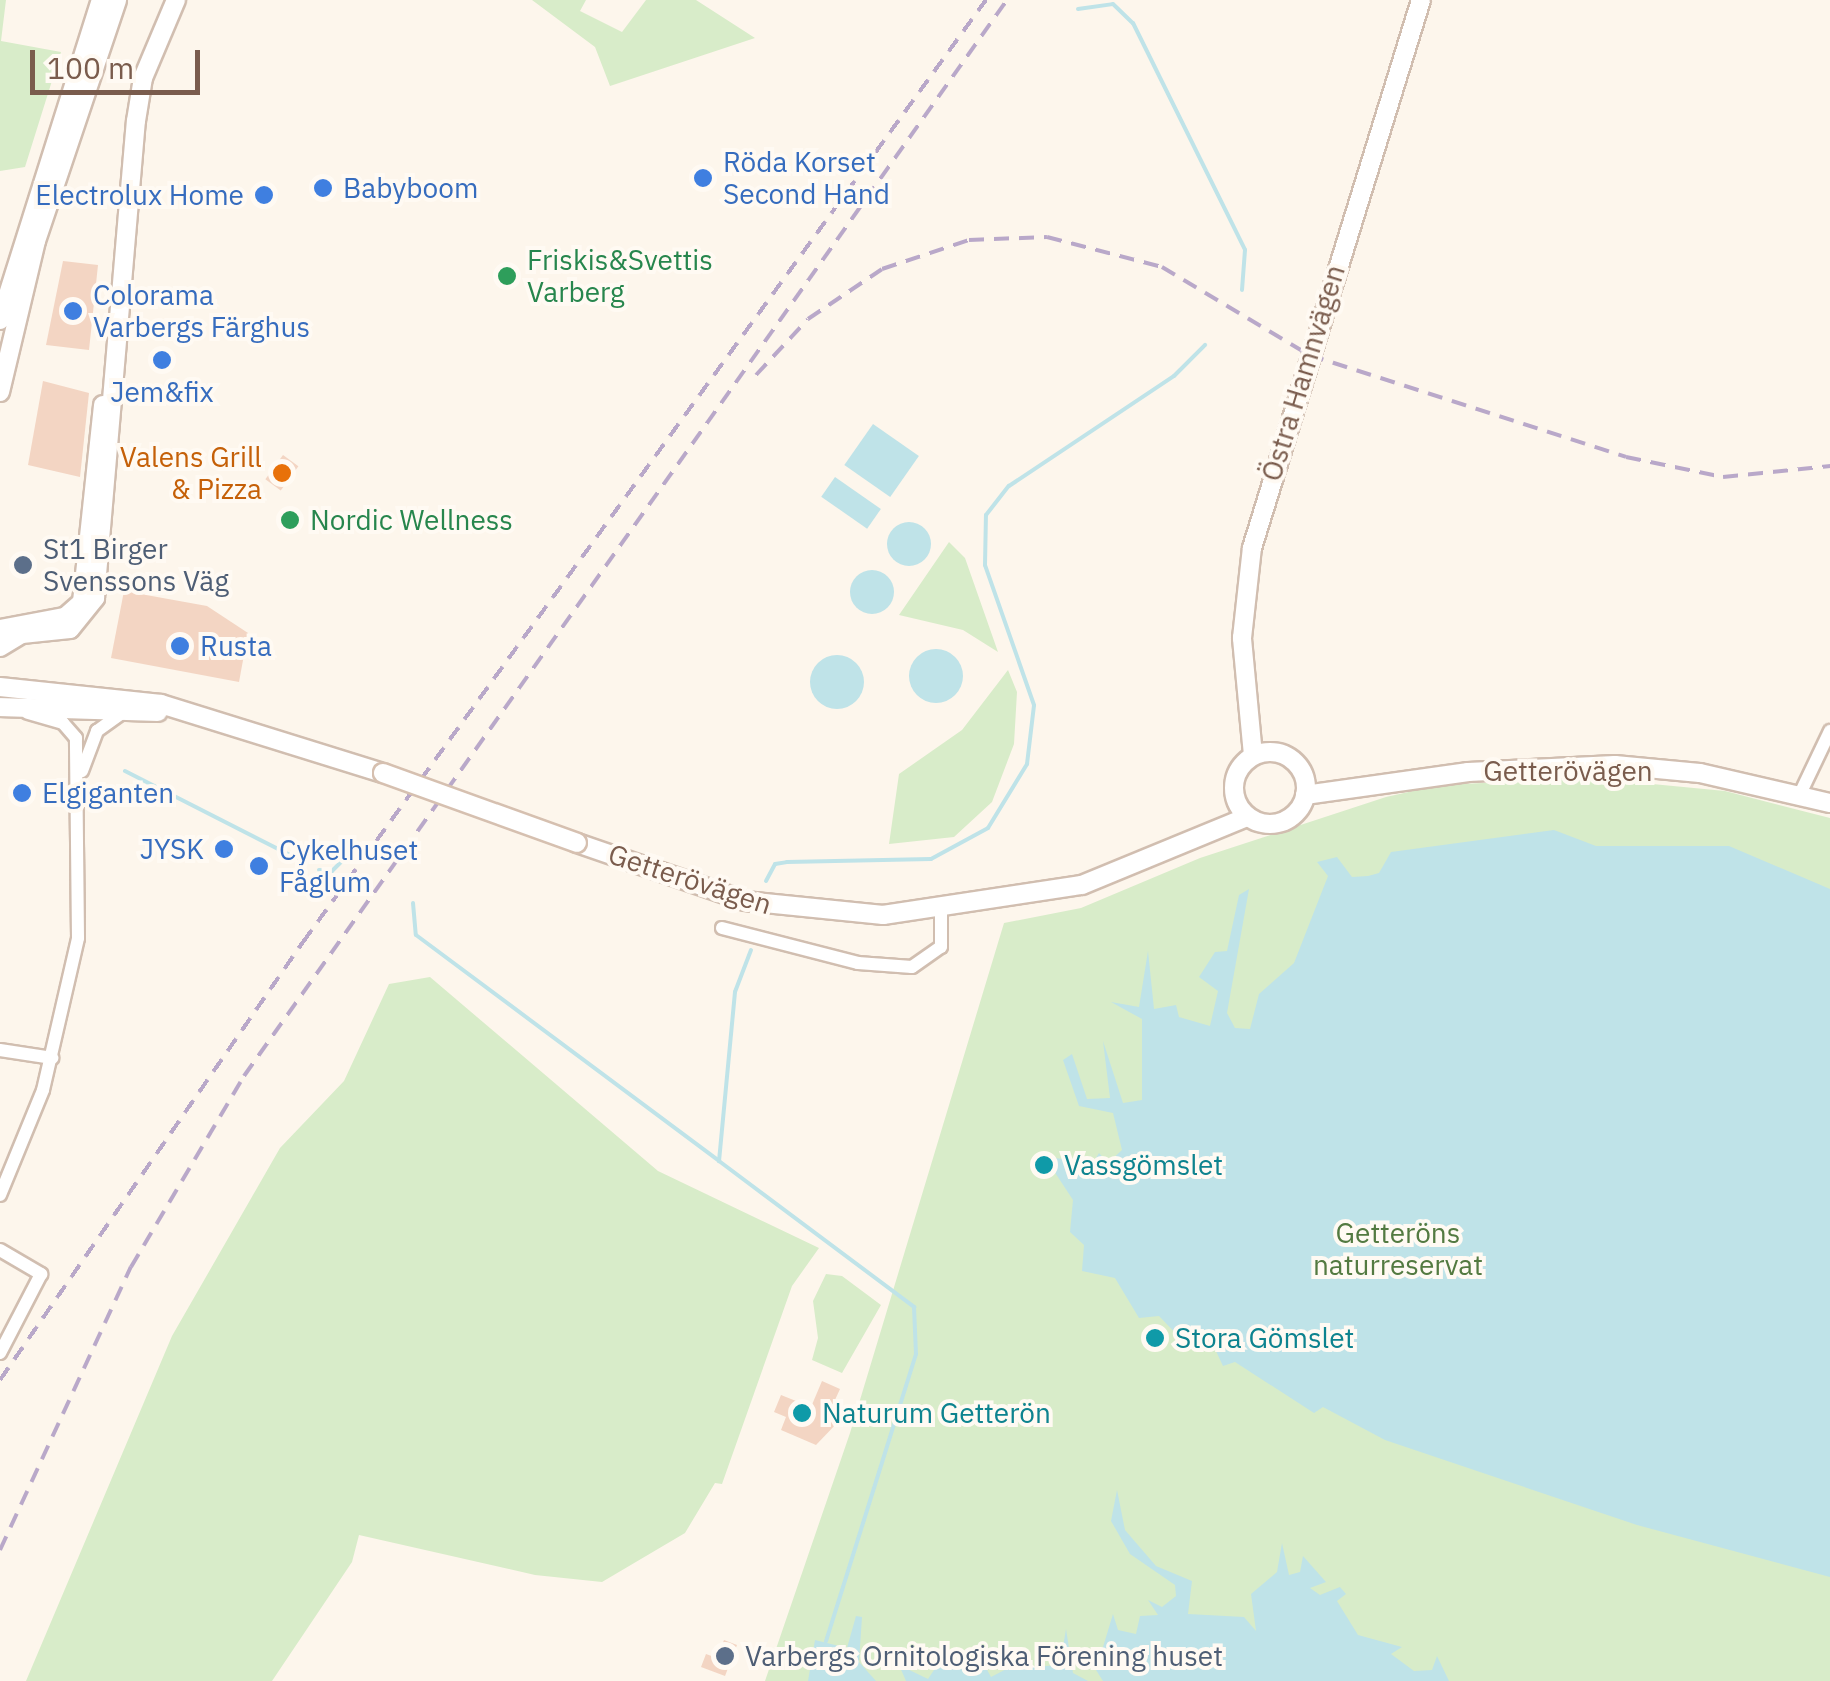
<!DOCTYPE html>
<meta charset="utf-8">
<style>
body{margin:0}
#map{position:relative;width:1830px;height:1681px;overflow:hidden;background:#fdf6ec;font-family:"IBM Plex Sans",sans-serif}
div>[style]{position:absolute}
.green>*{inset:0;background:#d8ecc9}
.water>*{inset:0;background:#bfe3e8;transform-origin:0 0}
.round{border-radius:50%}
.stream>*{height:4px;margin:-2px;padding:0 2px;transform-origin:2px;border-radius:2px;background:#bfe3e8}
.building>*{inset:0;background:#f3d5c3;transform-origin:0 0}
.roads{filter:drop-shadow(2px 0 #d1beb0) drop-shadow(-2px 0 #d1beb0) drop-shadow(0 2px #d1beb0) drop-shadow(0 -2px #d1beb0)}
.street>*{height:12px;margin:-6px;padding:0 6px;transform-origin:6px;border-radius:6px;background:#fff}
.secondary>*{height:18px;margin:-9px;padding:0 9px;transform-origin:9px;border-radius:9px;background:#fff}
.secondary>.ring{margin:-9px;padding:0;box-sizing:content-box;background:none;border:18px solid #fff;border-radius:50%}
.rail>*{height:4px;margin-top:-2px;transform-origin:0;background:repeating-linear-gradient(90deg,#b9a8c9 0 15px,transparent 0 25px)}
.bridges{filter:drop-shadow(2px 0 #d6c0b0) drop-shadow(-2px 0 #d6c0b0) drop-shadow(0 2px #d6c0b0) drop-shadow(0 -2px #d6c0b0)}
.secondary-bridge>*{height:18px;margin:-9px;padding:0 9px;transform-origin:9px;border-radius:9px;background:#fff}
.dots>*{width:28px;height:28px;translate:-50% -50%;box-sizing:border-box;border:5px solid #fffaf3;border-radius:50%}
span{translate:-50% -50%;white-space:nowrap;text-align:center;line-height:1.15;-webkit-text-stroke:8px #fffaf3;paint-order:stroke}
.shop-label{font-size:28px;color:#366cbe}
.left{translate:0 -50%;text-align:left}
.right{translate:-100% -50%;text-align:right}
.leisure-label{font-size:28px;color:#27864d}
.street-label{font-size:28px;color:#7a5c4d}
.food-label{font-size:28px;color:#c56008}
.service-label{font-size:28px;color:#4e5e75}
.culture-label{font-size:28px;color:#0d838f}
.park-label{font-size:28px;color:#537a41}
.scale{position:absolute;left:30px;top:50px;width:170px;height:45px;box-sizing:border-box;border:5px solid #7a5c4d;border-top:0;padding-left:12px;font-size:30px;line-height:35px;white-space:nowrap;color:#7a5c4d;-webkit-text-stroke:8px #fffaf3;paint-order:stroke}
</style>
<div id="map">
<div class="green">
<i style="clip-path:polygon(0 0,6px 0,1px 41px,61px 52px,25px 167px,0 171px)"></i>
<i style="clip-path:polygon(532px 0,586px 0,580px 11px,622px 32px,646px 0,696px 0,755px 38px,610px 86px,595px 47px)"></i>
<i style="clip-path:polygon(949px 542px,965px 558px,998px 652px,963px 630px,899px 615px)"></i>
<i style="clip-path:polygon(1008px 670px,1017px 692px,1014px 744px,992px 802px,954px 837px,889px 844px,899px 774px,962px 730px)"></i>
<i style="clip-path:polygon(1590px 778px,1725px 791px,1830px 818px,1830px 1681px,765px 1681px,850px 1433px,1004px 923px,1081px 908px,1200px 858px,1386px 797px,1440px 785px)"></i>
<i style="clip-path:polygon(430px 977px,658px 1171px,819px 1248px,792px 1286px,722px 1484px,715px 1483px,685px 1533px,602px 1582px,535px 1575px,359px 1535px,352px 1562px,272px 1681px,26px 1681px,172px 1336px,280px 1148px,344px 1081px,389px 984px)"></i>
<i style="clip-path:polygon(826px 1274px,842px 1276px,881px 1305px,842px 1373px,812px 1360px,818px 1338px,813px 1301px)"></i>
</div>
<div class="water">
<i style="left:873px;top:424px;width:56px;height:50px;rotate:35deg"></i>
<i style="left:835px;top:477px;width:56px;height:24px;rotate:35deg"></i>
<i class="round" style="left:887px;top:522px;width:44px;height:44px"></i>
<i class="round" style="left:850px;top:570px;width:44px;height:44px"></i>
<i class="round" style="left:909px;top:649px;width:54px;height:54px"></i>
<i class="round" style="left:810px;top:655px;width:54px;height:54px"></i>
<i style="clip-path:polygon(1554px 830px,1596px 846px,1729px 846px,1830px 889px,1830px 1577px,1637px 1525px,1385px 1440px,1323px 1407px,1314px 1413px,1235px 1362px,1223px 1366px,1215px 1349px,1183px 1341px,1159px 1316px,1139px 1318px,1115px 1278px,1082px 1271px,1084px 1245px,1070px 1232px,1073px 1200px,1052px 1168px,1055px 1158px,1093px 1163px,1099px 1153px,1108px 1163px,1122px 1150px,1113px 1113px,1079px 1106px,1063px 1060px,1072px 1054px,1087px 1099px,1110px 1098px,1103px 1041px,1123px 1103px,1142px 1100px,1142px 1019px,1111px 1002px,1139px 1007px,1148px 951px,1154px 1009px,1176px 1005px,1179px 1017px,1210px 1026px,1218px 991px,1199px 977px,1215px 952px,1227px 951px,1239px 895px,1249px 889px,1227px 1013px,1235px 1028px,1250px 1029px,1259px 994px,1294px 963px,1328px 876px,1317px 862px,1337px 857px,1352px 877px,1368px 876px,1379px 873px,1391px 852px)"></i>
<i style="clip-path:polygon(1117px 1490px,1125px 1530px,1156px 1566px,1192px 1581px,1188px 1614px,1244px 1617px,1256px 1631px,1251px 1594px,1277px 1572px,1282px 1543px,1289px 1575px,1300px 1572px,1303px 1556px,1326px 1582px,1310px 1588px,1320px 1595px,1340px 1587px,1346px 1594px,1337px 1601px,1358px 1635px,1402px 1647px,1391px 1654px,1414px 1671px,1432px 1670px,1437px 1656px,1449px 1681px,1103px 1681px,1096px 1670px,1113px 1614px,1118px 1630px,1136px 1634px,1140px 1616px,1158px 1615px,1148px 1600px,1162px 1607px,1176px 1596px,1175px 1585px,1130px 1554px,1111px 1521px)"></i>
<i style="clip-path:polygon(856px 1616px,862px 1617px,859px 1662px,876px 1681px,808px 1681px,815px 1640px,847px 1648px)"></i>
<i style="clip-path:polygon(1066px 1629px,1073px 1673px,1088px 1681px,906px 1681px,899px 1665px,928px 1679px,936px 1667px,962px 1664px,973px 1674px,985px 1666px,991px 1677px,1016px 1664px,1022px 1650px,1032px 1667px,1060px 1665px)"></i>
</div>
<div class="stream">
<i style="left:1078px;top:9px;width:35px;rotate:-8deg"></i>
<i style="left:1113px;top:4px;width:28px;rotate:44deg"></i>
<i style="left:1133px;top:23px;width:253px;rotate:63.7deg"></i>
<i style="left:1245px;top:250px;width:40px;rotate:94.3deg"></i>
<i style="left:125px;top:771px;width:194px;rotate:27deg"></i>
<i style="left:319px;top:870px;width:13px;rotate:4deg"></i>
<i style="left:332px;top:871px;width:18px;rotate:-45deg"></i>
<i style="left:766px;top:881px;width:19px;rotate:-62deg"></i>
<i style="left:775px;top:864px;width:12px;rotate:-9deg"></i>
<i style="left:787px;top:862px;width:144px;rotate:-1.2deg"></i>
<i style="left:931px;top:859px;width:65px;rotate:-28.5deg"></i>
<i style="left:988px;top:828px;width:75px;rotate:-58.6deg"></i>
<i style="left:1027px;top:764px;width:59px;rotate:-83.2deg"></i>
<i style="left:1034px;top:705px;width:148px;rotate:-109.3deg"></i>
<i style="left:985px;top:565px;width:50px;rotate:-88.9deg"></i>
<i style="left:986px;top:515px;width:37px;rotate:-52deg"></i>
<i style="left:1009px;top:486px;width:198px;rotate:-33.7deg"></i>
<i style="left:1174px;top:376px;width:44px;rotate:-45deg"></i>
<i style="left:413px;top:903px;width:32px;rotate:85deg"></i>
<i style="left:416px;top:935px;width:378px;rotate:36.7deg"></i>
<i style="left:751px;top:950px;width:45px;rotate:110.9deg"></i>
<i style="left:735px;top:992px;width:170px;rotate:95.4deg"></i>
<i style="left:719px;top:1161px;width:244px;rotate:36.8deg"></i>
<i style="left:914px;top:1307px;width:47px;rotate:87.6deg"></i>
<i style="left:916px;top:1354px;width:301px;rotate:107.4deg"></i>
</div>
<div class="building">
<i style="clip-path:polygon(63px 261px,98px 265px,89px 350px,46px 345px)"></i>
<i style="clip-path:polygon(43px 381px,89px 393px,80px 477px,28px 465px)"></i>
<i style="left:283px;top:455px;width:19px;height:30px;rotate:36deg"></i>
<i style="clip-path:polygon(124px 591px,207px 606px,248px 633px,239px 682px,111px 658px)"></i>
<i style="clip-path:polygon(822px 1381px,840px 1389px,829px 1413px,839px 1421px,816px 1445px,781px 1430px,786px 1417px,774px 1412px,781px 1395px,811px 1407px)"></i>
<i style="clip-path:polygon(724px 1640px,737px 1645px,725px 1676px,701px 1667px,706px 1654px,717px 1658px)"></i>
</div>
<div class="roads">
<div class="street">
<i style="left:82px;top:771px;width:43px;rotate:-69.4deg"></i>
<i style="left:97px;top:731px;width:31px;rotate:-36deg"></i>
<i style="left:1800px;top:794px;width:70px;rotate:-64.5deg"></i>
<i style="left:722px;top:928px;width:140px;rotate:14.4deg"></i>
<i style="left:858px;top:963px;width:54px;rotate:4.2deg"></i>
<i style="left:912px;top:967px;width:35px;rotate:-35deg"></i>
<i style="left:941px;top:947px;width:42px;rotate:-90deg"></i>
<i style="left:0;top:1050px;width:53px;rotate:8.7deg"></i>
<i style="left:0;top:1195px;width:113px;rotate:-67.7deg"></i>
<i style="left:43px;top:1090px;width:156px;rotate:-77deg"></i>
<i style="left:78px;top:938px;width:200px;rotate:-90.6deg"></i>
<i style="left:76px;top:738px;width:20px;rotate:-131deg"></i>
<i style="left:63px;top:723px;width:37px;rotate:-164deg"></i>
<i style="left:0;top:1250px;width:48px;rotate:30.3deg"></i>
<i style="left:41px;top:1274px;width:89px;rotate:117.4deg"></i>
</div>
<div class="secondary">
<i style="left:0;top:320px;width:336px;rotate:-72.5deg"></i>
<i style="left:0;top:392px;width:155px;rotate:-76.6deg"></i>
<i style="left:36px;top:241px;width:254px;rotate:-71.4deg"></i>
<i style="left:0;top:629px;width:66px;rotate:-10.5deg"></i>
<i style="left:65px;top:617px;width:23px;rotate:-41deg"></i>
<i style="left:82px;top:602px;width:198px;rotate:-83.9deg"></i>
<i style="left:0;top:647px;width:26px;rotate:-31deg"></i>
<i style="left:22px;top:634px;width:48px;rotate:-5.9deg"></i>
<i style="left:70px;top:629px;width:40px;rotate:-51deg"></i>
<i style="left:95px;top:598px;width:479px;rotate:-85.1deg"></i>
<i style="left:136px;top:121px;width:44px;rotate:-80.8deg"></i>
<i style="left:143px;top:78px;width:85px;rotate:-67.1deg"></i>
<i style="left:0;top:687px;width:162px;rotate:6deg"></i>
<i style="left:161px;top:704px;width:232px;rotate:17.3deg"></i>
<i style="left:0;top:707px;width:158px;rotate:1.8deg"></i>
<i class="ring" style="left:1234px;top:752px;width:54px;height:54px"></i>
<i style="left:1253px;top:755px;width:118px;rotate:-95.4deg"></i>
<i style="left:1242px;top:638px;width:91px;rotate:-83.7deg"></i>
<i style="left:1252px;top:548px;width:573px;rotate:-72.86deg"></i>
<i style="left:1305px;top:795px;width:165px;rotate:-8deg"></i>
<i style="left:1468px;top:772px;width:147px;rotate:-2.7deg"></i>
<i style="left:1615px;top:765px;width:85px;rotate:5.4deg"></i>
<i style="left:1700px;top:773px;width:133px;rotate:13deg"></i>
<i style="left:577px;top:843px;width:178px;rotate:19deg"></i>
<i style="left:745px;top:901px;width:139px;rotate:5.8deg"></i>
<i style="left:883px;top:915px;width:201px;rotate:-8.6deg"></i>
<i style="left:1082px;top:885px;width:178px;rotate:-22.4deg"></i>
</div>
</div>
<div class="rail">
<i style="left:756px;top:375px;width:76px;rotate:-47.1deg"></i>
<i style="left:808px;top:319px;width:89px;rotate:-34deg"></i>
<i style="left:882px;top:269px;width:92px;rotate:-18.4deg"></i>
<i style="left:969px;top:240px;width:78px;rotate:-2.2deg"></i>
<i style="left:1047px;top:237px;width:119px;rotate:14.6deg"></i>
<i style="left:1162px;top:267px;width:171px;rotate:30.9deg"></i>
<i style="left:1309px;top:355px;width:333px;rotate:17.8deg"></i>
<i style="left:1626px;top:457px;width:99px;rotate:11.7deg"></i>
<i style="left:1723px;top:477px;width:108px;rotate:-5.9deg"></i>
<i style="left:0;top:1380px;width:533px;rotate:-55.33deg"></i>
<i style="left:303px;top:942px;width:1164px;rotate:-54.06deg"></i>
<i style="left:0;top:1550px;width:312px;rotate:-65.2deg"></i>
<i style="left:131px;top:1267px;width:222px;rotate:-59.4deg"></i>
<i style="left:244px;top:1076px;width:1319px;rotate:-54.66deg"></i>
</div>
<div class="bridges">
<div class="secondary-bridge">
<i style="left:383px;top:773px;width:206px;rotate:19.8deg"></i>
</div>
</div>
<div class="dots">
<i style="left:703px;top:178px;background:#3f7fe0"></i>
<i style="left:323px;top:188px;background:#3f7fe0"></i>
<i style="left:264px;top:195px;background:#3f7fe0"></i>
<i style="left:507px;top:276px;background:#2e9e5b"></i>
<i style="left:73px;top:311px;background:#3f7fe0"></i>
<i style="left:162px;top:360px;background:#3f7fe0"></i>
<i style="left:282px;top:473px;background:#e8710a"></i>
<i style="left:290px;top:520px;background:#2e9e5b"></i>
<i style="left:23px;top:565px;background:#5c6f8a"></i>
<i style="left:180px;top:646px;background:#3f7fe0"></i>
<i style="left:22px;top:793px;background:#3f7fe0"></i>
<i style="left:224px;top:849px;background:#3f7fe0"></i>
<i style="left:259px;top:866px;background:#3f7fe0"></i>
<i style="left:1044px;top:1165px;background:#0f9aa8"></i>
<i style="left:1155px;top:1338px;background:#0f9aa8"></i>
<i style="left:802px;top:1413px;background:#0f9aa8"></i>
<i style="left:725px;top:1656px;background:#5c6f8a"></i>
</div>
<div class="shop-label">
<span class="left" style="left:723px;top:178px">Röda Korset<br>Second Hand</span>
<span class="left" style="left:343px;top:188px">Babyboom</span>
<span class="right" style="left:244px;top:195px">Electrolux Home</span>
<span class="left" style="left:93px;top:311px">Colorama<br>Varbergs Färghus</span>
<span style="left:162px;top:392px">Jem&amp;fix</span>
<span class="left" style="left:200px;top:646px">Rusta</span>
<span class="left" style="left:42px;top:793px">Elgiganten</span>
<span class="right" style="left:204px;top:849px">JYSK</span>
<span class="left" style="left:279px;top:866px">Cykelhuset<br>Fåglum</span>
</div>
<div class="leisure-label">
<span class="left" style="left:527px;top:276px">Friskis&amp;Svettis<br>Varberg</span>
<span class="left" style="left:310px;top:520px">Nordic Wellness</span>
</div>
<div class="street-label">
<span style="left:1303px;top:373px;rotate:-73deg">Östra Hamnvägen</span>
<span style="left:1568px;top:771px">Getterövägen</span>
<span style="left:690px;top:879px;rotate:18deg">Getterövägen</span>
</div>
<div class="food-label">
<span class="right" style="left:262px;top:473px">Valens Grill<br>&amp; Pizza</span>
</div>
<div class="service-label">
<span class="left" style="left:43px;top:565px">St1 Birger<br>Svenssons Väg</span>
<span class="left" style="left:745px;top:1656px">Varbergs Ornitologiska Förening huset</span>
</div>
<div class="culture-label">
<span class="left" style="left:1064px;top:1165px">Vassgömslet</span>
<span class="left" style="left:1175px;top:1338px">Stora Gömslet</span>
<span class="left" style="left:822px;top:1413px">Naturum Getterön</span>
</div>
<div class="park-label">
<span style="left:1398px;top:1249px">Getteröns<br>naturreservat</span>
</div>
<div class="scale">100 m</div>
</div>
